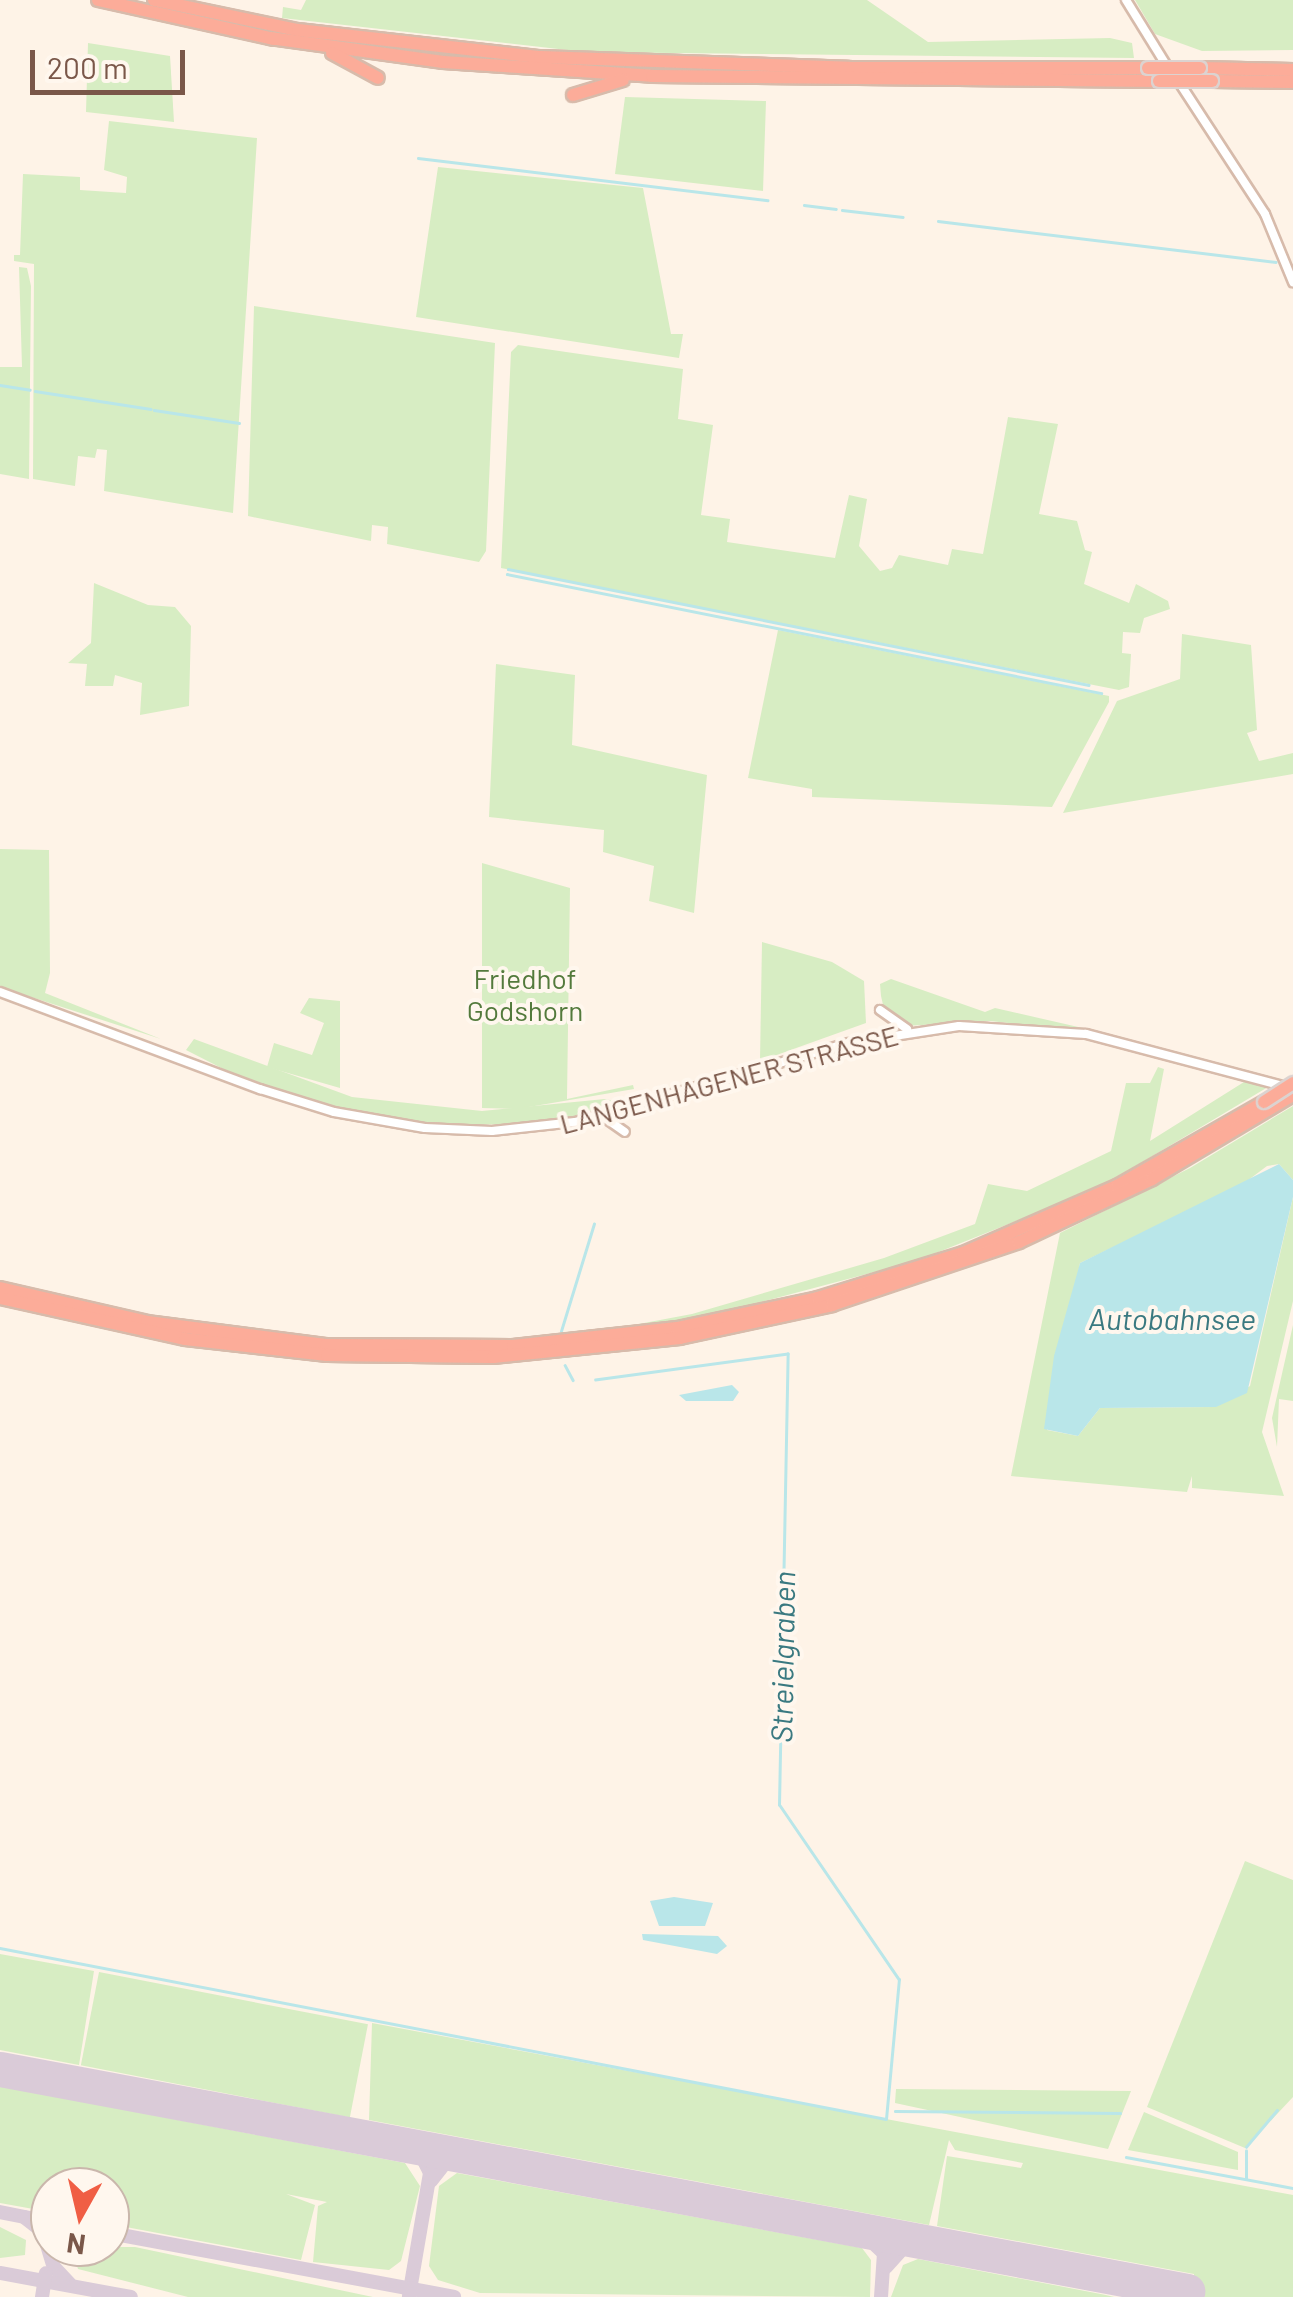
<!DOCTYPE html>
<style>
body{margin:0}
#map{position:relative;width:1293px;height:2297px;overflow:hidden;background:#fef3e7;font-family:Barlow,sans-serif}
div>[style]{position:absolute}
.green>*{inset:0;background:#d7edc3;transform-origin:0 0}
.water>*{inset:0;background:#b9e6e9}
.stream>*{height:2.5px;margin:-1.25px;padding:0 1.25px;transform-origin:1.25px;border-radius:1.25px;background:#b9e6e9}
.taxiway>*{height:14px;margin:-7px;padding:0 7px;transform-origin:7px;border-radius:7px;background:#dacbd8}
.runway>*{height:35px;margin:-17.5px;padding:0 17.5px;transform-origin:17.5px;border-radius:17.5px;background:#dacbd8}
.roads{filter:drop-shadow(2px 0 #d7bbab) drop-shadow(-2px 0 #d7bbab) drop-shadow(0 2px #d7bbab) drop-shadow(0 -2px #d7bbab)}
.secondary>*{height:8px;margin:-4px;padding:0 4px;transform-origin:4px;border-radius:4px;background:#fff}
.highway>*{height:12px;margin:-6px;padding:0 6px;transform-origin:6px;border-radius:6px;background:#fcac99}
.bridges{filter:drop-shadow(2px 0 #dcd3d0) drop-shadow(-2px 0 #dcd3d0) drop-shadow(0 2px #dcd3d0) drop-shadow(0 -2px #dcd3d0)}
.highway-bridge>*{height:12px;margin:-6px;padding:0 6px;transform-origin:6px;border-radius:6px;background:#fcac99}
span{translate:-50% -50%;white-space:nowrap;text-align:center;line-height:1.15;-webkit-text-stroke:8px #fff7ee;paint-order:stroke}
.park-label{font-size:28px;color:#537a3c}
.street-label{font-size:28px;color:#7a5749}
.water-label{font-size:30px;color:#3a7980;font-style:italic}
.north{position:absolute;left:30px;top:2167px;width:100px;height:100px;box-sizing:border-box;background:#fff7ee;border:2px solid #cab7ac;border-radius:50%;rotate:188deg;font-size:28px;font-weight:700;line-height:40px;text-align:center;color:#7a5749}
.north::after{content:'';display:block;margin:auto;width:35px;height:45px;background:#f05e44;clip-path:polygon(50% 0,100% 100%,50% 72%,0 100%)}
.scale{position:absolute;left:30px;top:50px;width:155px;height:45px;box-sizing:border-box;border:5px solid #7a5749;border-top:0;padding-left:12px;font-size:30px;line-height:35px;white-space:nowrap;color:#7a5749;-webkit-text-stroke:8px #fff7ee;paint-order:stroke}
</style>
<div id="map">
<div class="green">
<i style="clip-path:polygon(306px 0,867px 0,928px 42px,1110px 38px,1132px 43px,1134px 58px,585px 52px,282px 18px,283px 7px,301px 10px)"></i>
<i style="clip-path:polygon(1135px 0,1293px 0,1293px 50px,1202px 51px,1155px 34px)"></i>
<i style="clip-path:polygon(88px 43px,170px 56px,174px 122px,86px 112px)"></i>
<i style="clip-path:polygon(625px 97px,766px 101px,763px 191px,615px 174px)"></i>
<i style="clip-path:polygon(109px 121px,257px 138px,233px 513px,104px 491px,107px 450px,97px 449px,95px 458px,78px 456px,75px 486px,33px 479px,34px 264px,14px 261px,14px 255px,20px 255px,23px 174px,80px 177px,80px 190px,126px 193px,127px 177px,104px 170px)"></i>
<i style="clip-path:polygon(438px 167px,643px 188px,671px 334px,683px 334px,679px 358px,416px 317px)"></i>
<i style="clip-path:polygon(19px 267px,27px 268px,31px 286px,29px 479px,0 474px,0 367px,22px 367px)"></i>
<i style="clip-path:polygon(254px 306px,495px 343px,486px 551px,479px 562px,387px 544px,388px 527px,372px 525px,371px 541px,248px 516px)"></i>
<i style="clip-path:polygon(518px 345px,683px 369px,678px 419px,713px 425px,701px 515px,730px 519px,727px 542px,835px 558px,849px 495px,867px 499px,859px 546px,880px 571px,892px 568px,899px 555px,948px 565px,952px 549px,983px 554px,1008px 417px,1058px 424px,1039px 514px,1077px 521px,1085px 550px,1092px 552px,1084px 584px,1129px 603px,1136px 584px,1168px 601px,1170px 609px,1144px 618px,1140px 633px,1123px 632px,1122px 653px,1131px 654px,1129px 687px,1119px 690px,501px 568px,511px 352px)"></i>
<i style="clip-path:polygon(94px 583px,148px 605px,175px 607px,191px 626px,189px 706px,140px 715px,142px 683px,115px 675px,113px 686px,85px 686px,87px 664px,68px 663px,91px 643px)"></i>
<i style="clip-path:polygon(778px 630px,1109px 696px,1109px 702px,1052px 807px,812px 797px,812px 789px,748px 778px)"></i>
<i style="clip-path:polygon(1182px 634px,1251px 645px,1257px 730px,1247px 733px,1259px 761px,1293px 753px,1293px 774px,1063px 813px,1117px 701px,1180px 679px)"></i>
<i style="clip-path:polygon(496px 664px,575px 675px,572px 745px,707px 775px,694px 913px,649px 901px,654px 866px,603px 852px,604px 830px,489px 817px)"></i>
<i style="clip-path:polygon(0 849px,49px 850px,50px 973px,45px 993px,161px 1039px,0 987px)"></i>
<i style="clip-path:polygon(482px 863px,570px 888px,567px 1099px,633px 1085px,634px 1089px,517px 1109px,482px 1108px)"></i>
<i style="clip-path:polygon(762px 942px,832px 962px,864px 981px,866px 1023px,760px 1061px)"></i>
<i style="clip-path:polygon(891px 979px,985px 1012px,995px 1008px,1109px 1034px,990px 1021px,905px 1026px,884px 1009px,881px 996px,880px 984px)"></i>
<i style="clip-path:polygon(309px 998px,340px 1001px,340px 1088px,267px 1067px,274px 1043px,312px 1055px,324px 1023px,300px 1013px)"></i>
<i style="clip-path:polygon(194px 1039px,352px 1097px,482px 1111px,605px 1099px,629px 1104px,546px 1124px,425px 1125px,336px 1110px,239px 1077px,186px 1050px)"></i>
<i style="clip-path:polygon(1158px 1067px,1164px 1069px,1150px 1141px,1244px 1082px,1268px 1087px,1099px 1188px,916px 1261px,712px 1315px,580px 1335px,692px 1314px,884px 1258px,975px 1224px,988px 1184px,1027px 1191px,1111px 1151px,1126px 1083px,1150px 1083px)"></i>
<i style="clip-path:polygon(1293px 1106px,1293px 1180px,1279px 1164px,1267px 1166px,1239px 1187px,1080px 1263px,1047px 1430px,1078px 1436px,1100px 1408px,1215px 1407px,1250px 1386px,1293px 1197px,1293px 1301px,1262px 1432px,1284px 1496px,1192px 1488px,1192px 1476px,1187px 1492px,1011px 1476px,1060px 1233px,1190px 1168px)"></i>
<i style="clip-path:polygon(1293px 1325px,1293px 1401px,1279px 1399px,1277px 1447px,1272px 1418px)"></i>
<i style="clip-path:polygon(1245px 1861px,1293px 1880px,1293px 2097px,1245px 2148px,1147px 2107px)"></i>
<i style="clip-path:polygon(0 1954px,94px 1971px,79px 2065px,0 2050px)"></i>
<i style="left:99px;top:1972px;width:274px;height:95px;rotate:11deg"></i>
<i style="clip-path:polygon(372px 2023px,1293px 2195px,1293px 2297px,1195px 2297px,1194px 2274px,937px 2226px,947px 2156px,1021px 2168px,1023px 2163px,955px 2150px,949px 2140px,929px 2225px,369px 2120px)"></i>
<i style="clip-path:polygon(0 2086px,405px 2163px,420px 2186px,401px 2261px,389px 2270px,313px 2262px,318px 2206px,327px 2202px,286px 2194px,315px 2205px,301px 2260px,110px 2224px,110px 2187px,50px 2187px,50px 2212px,0 2203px)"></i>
<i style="clip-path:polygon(896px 2089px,1131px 2091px,1108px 2149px,895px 2103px)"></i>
<i style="clip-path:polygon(1144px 2112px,1238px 2152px,1238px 2170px,1128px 2150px)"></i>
<i style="clip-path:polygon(457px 2173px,862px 2248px,871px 2260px,870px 2297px,480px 2293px,438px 2280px,429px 2266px,439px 2186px)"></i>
<i style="clip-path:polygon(0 2227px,26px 2240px,25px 2255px,0 2258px)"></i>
<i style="clip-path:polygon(85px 2247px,135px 2247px,373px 2297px,188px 2297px,78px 2269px,74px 2256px)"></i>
<i style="clip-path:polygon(918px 2259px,1106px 2295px,1114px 2297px,891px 2297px,903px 2265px)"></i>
</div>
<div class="water">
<i style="clip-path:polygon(1279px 1164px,1293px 1180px,1293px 1197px,1247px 1393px,1216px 1407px,1100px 1408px,1078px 1436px,1044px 1429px,1054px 1356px,1080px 1263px)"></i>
<i style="clip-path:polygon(732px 1385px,739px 1392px,733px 1401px,686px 1401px,679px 1395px)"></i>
<i style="clip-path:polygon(674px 1897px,713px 1903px,705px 1926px,659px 1926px,650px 1901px)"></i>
<i style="clip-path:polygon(642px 1934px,718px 1936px,727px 1946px,717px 1954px,643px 1940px)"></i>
</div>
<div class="stream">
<i style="left:418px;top:158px;width:352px;rotate:6.9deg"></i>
<i style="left:804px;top:205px;width:32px;rotate:7deg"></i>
<i style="left:842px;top:210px;width:61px;rotate:6.5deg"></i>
<i style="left:938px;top:221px;width:340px;rotate:6.9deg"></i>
<i style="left:0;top:385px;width:30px;rotate:9deg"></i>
<i style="left:35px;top:391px;width:117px;rotate:8.8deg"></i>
<i style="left:154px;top:410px;width:86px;rotate:8.7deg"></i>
<i style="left:508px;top:569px;width:592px;rotate:11.29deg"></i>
<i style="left:507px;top:574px;width:606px;rotate:11.33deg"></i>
<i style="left:561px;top:1331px;width:112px;rotate:-72.9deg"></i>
<i style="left:565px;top:1365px;width:17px;rotate:62deg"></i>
<i style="left:0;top:1948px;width:902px;rotate:10.92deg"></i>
<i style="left:886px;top:2119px;width:140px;rotate:-84.7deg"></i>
<i style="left:899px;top:1980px;width:212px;rotate:-124.4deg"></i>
<i style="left:779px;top:1805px;width:451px;rotate:-88.9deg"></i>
<i style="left:788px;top:1354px;width:194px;rotate:172.3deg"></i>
<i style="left:895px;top:2111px;width:225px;rotate:0.5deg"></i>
<i style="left:1246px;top:2147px;width:48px;rotate:-50deg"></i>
<i style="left:1126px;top:2157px;width:170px;rotate:10.5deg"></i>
<i style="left:1246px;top:2179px;width:28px;rotate:-90deg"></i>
</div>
<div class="taxiway">
<i style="left:395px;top:2143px;width:27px;rotate:22deg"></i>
<i style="left:420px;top:2153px;width:22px;rotate:63deg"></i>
<i style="left:430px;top:2173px;width:125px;rotate:99.7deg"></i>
<i style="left:431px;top:2181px;width:24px;rotate:-52deg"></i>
<i style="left:446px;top:2162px;width:27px;rotate:-10deg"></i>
<i style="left:0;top:2212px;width:51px;rotate:11.3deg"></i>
<i style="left:24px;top:2217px;width:24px;rotate:38deg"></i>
<i style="left:43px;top:2232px;width:37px;rotate:73deg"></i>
<i style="left:54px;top:2267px;width:23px;rotate:47deg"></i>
<i style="left:858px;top:2229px;width:35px;rotate:43deg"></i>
<i style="left:884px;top:2253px;width:44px;rotate:93.9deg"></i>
<i style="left:110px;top:2233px;width:350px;rotate:10.5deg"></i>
<i style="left:886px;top:2267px;width:31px;rotate:-48deg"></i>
<i style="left:907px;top:2244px;width:23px;rotate:-2deg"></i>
<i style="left:0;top:2273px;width:133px;rotate:10.4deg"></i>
<i style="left:1107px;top:2276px;width:45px;rotate:27.7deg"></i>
<i style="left:42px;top:2297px;width:24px;rotate:-81deg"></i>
</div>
<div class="runway">
<i style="left:0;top:2069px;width:1208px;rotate:10.59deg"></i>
</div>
<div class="roads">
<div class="secondary">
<i style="left:1126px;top:0;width:80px;rotate:58.3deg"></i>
<i style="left:1177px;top:79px;width:161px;rotate:56.9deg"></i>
<i style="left:1265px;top:214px;width:74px;rotate:67.6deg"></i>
<i style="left:0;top:992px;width:278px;rotate:20.5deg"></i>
<i style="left:260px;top:1089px;width:77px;rotate:17.3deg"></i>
<i style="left:334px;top:1112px;width:92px;rotate:10deg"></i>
<i style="left:425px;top:1128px;width:67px;rotate:2.6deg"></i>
<i style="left:492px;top:1131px;width:83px;rotate:-6.2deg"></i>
<i style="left:575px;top:1122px;width:285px;rotate:-16.1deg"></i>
<i style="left:849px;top:1043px;width:111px;rotate:-8.8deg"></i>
<i style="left:959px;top:1026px;width:127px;rotate:3.6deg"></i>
<i style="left:1086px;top:1034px;width:208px;rotate:14.8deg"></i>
<i style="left:880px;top:1010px;width:33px;rotate:35deg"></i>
<i style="left:605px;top:1118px;width:24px;rotate:35deg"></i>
</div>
<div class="highway">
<i style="left:98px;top:0;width:180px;rotate:12.5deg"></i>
<i style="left:154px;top:0;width:147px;rotate:11.8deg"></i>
<i style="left:298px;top:30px;width:244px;rotate:6.4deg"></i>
<i style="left:540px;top:57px;width:309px;rotate:2deg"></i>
<i style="left:849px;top:68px;width:299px"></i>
<i style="left:270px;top:38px;width:175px;rotate:7.9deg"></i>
<i style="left:443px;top:62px;width:209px;rotate:3.8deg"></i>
<i style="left:652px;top:76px;width:507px;rotate:0.57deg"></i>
<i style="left:332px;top:53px;width:52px;rotate:28.5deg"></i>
<i style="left:1200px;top:68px;width:93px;rotate:1.2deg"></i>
<i style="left:1212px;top:81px;width:81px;rotate:0.7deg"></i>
<i style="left:573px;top:95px;width:52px;rotate:-16.7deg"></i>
<i style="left:0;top:1288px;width:151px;rotate:13deg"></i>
<i style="left:147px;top:1322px;width:180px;rotate:7.3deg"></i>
<i style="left:326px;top:1345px;width:187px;rotate:0.3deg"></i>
<i style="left:513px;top:1346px;width:165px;rotate:-6.3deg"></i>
<i style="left:677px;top:1328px;width:144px;rotate:-12deg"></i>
<i style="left:818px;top:1298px;width:152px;rotate:-17.2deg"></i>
<i style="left:963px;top:1253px;width:168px;rotate:-23.5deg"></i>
<i style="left:1117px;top:1186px;width:169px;rotate:-29.7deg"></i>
<i style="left:0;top:1298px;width:189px;rotate:12.5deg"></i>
<i style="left:185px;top:1339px;width:143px;rotate:6.4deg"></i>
<i style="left:327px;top:1355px;width:166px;rotate:0.7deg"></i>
<i style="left:493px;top:1357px;width:188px;rotate:-5.8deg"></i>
<i style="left:680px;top:1338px;width:156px;rotate:-12.2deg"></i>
<i style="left:832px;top:1305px;width:197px;rotate:-18.6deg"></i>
<i style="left:1019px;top:1242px;width:147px;rotate:-25.3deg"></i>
<i style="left:1152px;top:1179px;width:164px;rotate:-30.8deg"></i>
</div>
</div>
<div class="bridges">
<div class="highway-bridge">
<i style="left:1148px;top:68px;width:52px"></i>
<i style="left:1159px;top:81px;width:53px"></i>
<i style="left:1264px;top:1102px;width:35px;rotate:-33deg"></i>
</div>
</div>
<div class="park-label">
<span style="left:525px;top:994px">Friedhof<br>Godshorn</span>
</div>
<div class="street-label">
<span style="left:729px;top:1079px;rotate:-15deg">LANGENHAGENER STRASSE</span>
</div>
<div class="water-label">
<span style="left:1172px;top:1318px">Autobahnsee</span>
<span style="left:782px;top:1657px;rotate:-89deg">Streielgraben</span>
</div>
<div class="north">N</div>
<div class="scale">200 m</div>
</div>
